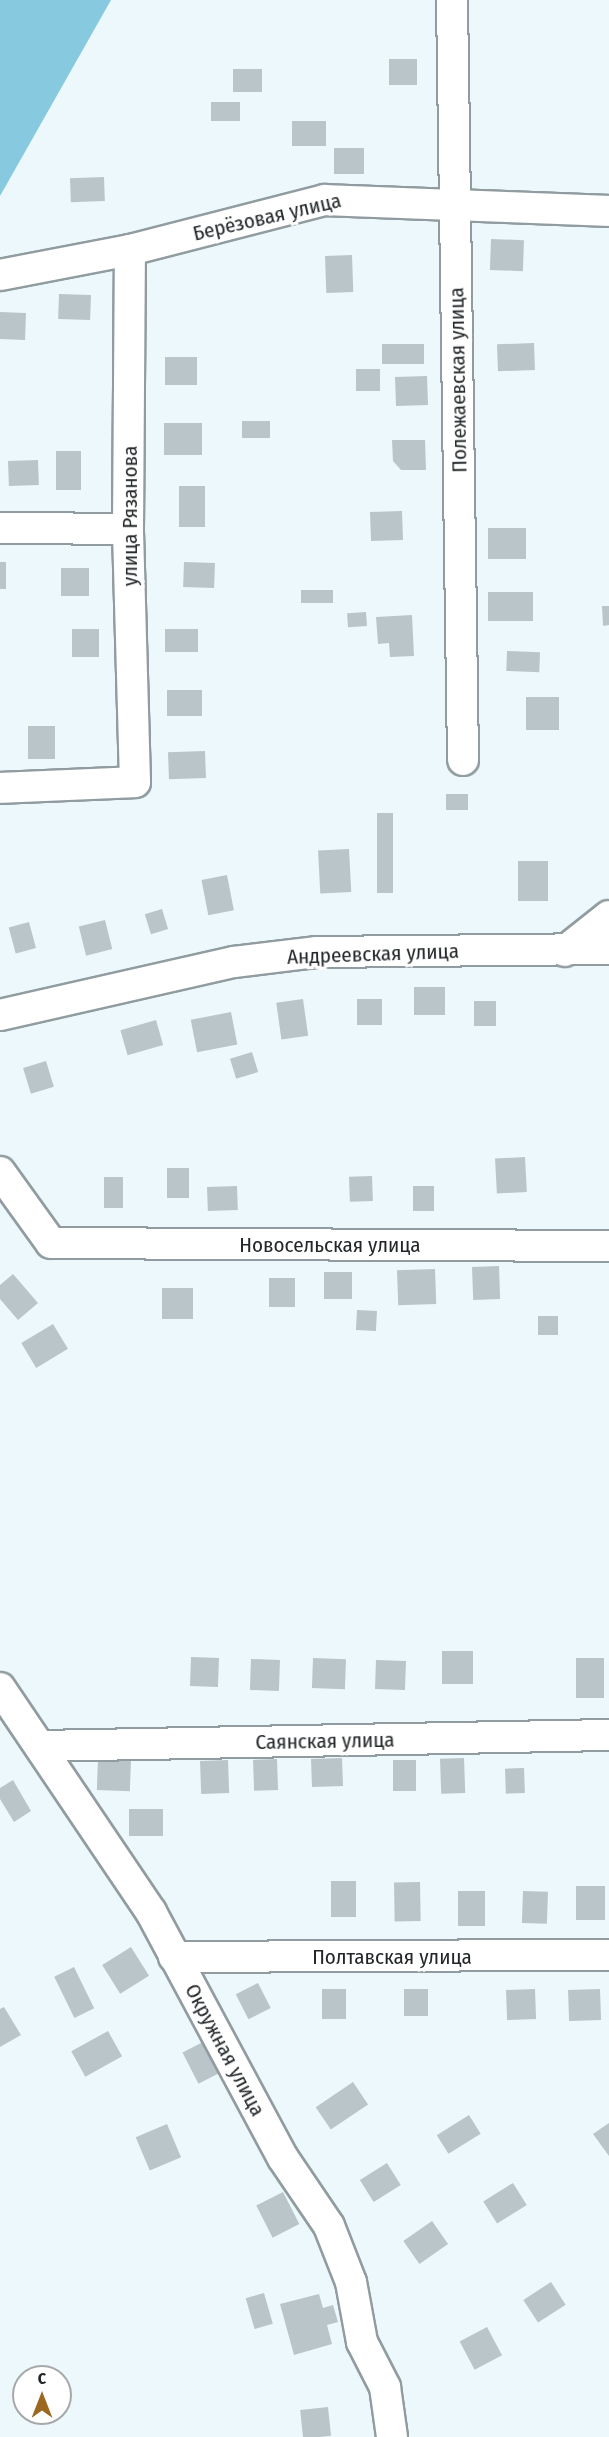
<!DOCTYPE html>
<meta charset="utf-8">
<style>
body{margin:0}
#map{position:relative;width:609px;height:2437px;overflow:hidden;background:#ecf8fc;font-family:"Fira Sans Condensed",sans-serif}
div>[style]{position:absolute}
.forest>*{inset:0;background:#87c9de}
.building>*{inset:0;background:#b9c5c9;transform-origin:0 0}
.roads{filter:drop-shadow(2px 0 #919ca0) drop-shadow(-2px 0 #919ca0) drop-shadow(0 2px #919ca0) drop-shadow(0 -2px #919ca0)}
.minor>*{height:30px;margin:-15px;padding:0 15px;transform-origin:15px;border-radius:15px;background:#fff}
span{translate:-50% -50%;white-space:nowrap;text-align:center;line-height:1.15;-webkit-text-stroke:6px #fff;paint-order:stroke}
.street-label{font-size:21px;color:#222628}
.north{position:absolute;left:12px;top:2365px;width:60px;height:60px;box-sizing:border-box;background:#fff;border:2px solid #a7a8a9;border-radius:50%;rotate:0deg;font-size:16px;font-weight:700;line-height:24px;text-align:center;color:#222628}
.north::after{content:'';display:block;margin:auto;width:21px;height:27px;background:#9c6820;clip-path:polygon(50% 0,100% 100%,50% 72%,0 100%)}
</style>
<div id="map">
<div class="forest">
<i style="clip-path:polygon(0 0,111px 0,0 196px)"></i>
</div>
<div class="building">
<i style="left:417px;top:59px;width:26px;height:28px;rotate:90deg"></i>
<i style="left:233px;top:69px;width:29px;height:23px"></i>
<i style="left:211px;top:102px;width:29px;height:19px"></i>
<i style="left:326px;top:121px;width:25px;height:34px;rotate:90deg"></i>
<i style="left:364px;top:148px;width:26px;height:30px;rotate:90deg"></i>
<i style="left:104px;top:177px;width:24px;height:34px;rotate:88deg"></i>
<i style="left:491px;top:239px;width:33px;height:31px;rotate:2deg"></i>
<i style="left:352px;top:255px;width:37px;height:27px;rotate:88deg"></i>
<i style="left:59px;top:294px;width:32px;height:25px;rotate:2deg"></i>
<i style="left:0;top:312px;width:26px;height:27px;rotate:2deg"></i>
<i style="left:534px;top:343px;width:27px;height:37px;rotate:88deg"></i>
<i style="left:382px;top:344px;width:42px;height:20px"></i>
<i style="left:165px;top:357px;width:32px;height:28px"></i>
<i style="left:356px;top:369px;width:24px;height:22px"></i>
<i style="left:427px;top:376px;width:29px;height:32px;rotate:88deg"></i>
<i style="left:242px;top:421px;width:28px;height:17px"></i>
<i style="left:164px;top:423px;width:38px;height:32px"></i>
<i style="clip-path:polygon(392px 440px,425px 440px,426px 470px,401px 470px,393px 461px)"></i>
<i style="left:56px;top:451px;width:25px;height:39px"></i>
<i style="left:38px;top:460px;width:25px;height:30px;rotate:88deg"></i>
<i style="left:179px;top:486px;width:26px;height:41px"></i>
<i style="left:402px;top:511px;width:29px;height:32px;rotate:88deg"></i>
<i style="left:488px;top:528px;width:38px;height:31px"></i>
<i style="left:0;top:562px;width:6px;height:27px"></i>
<i style="left:184px;top:562px;width:31px;height:25px;rotate:2deg"></i>
<i style="left:61px;top:568px;width:28px;height:28px"></i>
<i style="left:301px;top:590px;width:32px;height:13px"></i>
<i style="left:533px;top:592px;width:29px;height:45px;rotate:90deg"></i>
<i style="clip-path:polygon(602px 606px,609px 606px,609px 625px,603px 626px)"></i>
<i style="left:366px;top:612px;width:14px;height:19px;rotate:86deg"></i>
<i style="clip-path:polygon(412px 615px,414px 656px,390px 657px,389px 643px,378px 644px,376px 617px)"></i>
<i style="left:72px;top:629px;width:27px;height:28px"></i>
<i style="left:165px;top:629px;width:33px;height:23px"></i>
<i style="left:507px;top:651px;width:33px;height:20px;rotate:2deg"></i>
<i style="left:167px;top:690px;width:35px;height:26px"></i>
<i style="left:526px;top:697px;width:33px;height:33px"></i>
<i style="left:28px;top:726px;width:27px;height:33px"></i>
<i style="left:205px;top:751px;width:27px;height:37px;rotate:88deg"></i>
<i style="left:468px;top:794px;width:16px;height:22px;rotate:90deg"></i>
<i style="left:377px;top:813px;width:16px;height:80px"></i>
<i style="left:349px;top:849px;width:43px;height:31px;rotate:87deg"></i>
<i style="left:518px;top:861px;width:30px;height:40px"></i>
<i style="left:227px;top:875px;width:36px;height:26px;rotate:79deg"></i>
<i style="left:162px;top:909px;width:21px;height:18px;rotate:73deg"></i>
<i style="left:105px;top:920px;width:30px;height:27px;rotate:76deg"></i>
<i style="left:29px;top:922px;width:27px;height:21px;rotate:75deg"></i>
<i style="left:414px;top:987px;width:31px;height:28px"></i>
<i style="left:303px;top:999px;width:37px;height:27px;rotate:82deg"></i>
<i style="left:357px;top:999px;width:25px;height:26px"></i>
<i style="left:474px;top:1001px;width:22px;height:25px"></i>
<i style="left:231px;top:1012px;width:33px;height:41px;rotate:79deg"></i>
<i style="left:156px;top:1020px;width:26px;height:37px;rotate:74deg"></i>
<i style="left:252px;top:1052px;width:21px;height:23px;rotate:73deg"></i>
<i style="left:46px;top:1061px;width:27px;height:24px;rotate:73deg"></i>
<i style="left:525px;top:1157px;width:35px;height:30px;rotate:87deg"></i>
<i style="left:167px;top:1168px;width:22px;height:30px"></i>
<i style="left:372px;top:1176px;width:25px;height:23px;rotate:88deg"></i>
<i style="left:104px;top:1177px;width:19px;height:31px"></i>
<i style="left:237px;top:1186px;width:24px;height:30px;rotate:88deg"></i>
<i style="left:413px;top:1186px;width:21px;height:25px"></i>
<i style="left:499px;top:1266px;width:33px;height:27px;rotate:88deg"></i>
<i style="left:435px;top:1269px;width:35px;height:38px;rotate:88deg"></i>
<i style="left:324px;top:1272px;width:28px;height:27px"></i>
<i style="clip-path:polygon(13px 1274px,38px 1303px,18px 1320px,0 1299px,0 1285px)"></i>
<i style="left:269px;top:1278px;width:26px;height:29px"></i>
<i style="left:162px;top:1288px;width:31px;height:31px"></i>
<i style="left:357px;top:1310px;width:20px;height:20px;rotate:3deg"></i>
<i style="left:558px;top:1316px;width:19px;height:20px;rotate:90deg"></i>
<i style="left:53px;top:1324px;width:29px;height:37px;rotate:59deg"></i>
<i style="left:442px;top:1651px;width:31px;height:33px"></i>
<i style="left:191px;top:1657px;width:28px;height:29px;rotate:2deg"></i>
<i style="left:313px;top:1658px;width:33px;height:30px;rotate:2deg"></i>
<i style="left:576px;top:1658px;width:28px;height:40px"></i>
<i style="left:251px;top:1659px;width:29px;height:31px;rotate:2deg"></i>
<i style="left:376px;top:1660px;width:30px;height:29px;rotate:2deg"></i>
<i style="left:98px;top:1758px;width:33px;height:32px;rotate:2deg"></i>
<i style="left:342px;top:1758px;width:28px;height:31px;rotate:88deg"></i>
<i style="left:464px;top:1758px;width:35px;height:24px;rotate:88deg"></i>
<i style="left:277px;top:1759px;width:31px;height:24px;rotate:88deg"></i>
<i style="left:228px;top:1760px;width:33px;height:28px;rotate:88deg"></i>
<i style="left:393px;top:1760px;width:23px;height:31px"></i>
<i style="left:524px;top:1768px;width:25px;height:19px;rotate:88deg"></i>
<i style="clip-path:polygon(13px 1780px,31px 1811px,14px 1822px,0 1799px,0 1788px)"></i>
<i style="left:129px;top:1809px;width:34px;height:27px"></i>
<i style="left:331px;top:1881px;width:25px;height:36px"></i>
<i style="left:420px;top:1882px;width:39px;height:26px;rotate:89deg"></i>
<i style="left:576px;top:1886px;width:29px;height:34px"></i>
<i style="left:458px;top:1891px;width:27px;height:35px"></i>
<i style="left:523px;top:1891px;width:25px;height:32px;rotate:2deg"></i>
<i style="left:131px;top:1947px;width:34px;height:34px;rotate:58deg"></i>
<i style="left:74px;top:1967px;width:46px;height:22px;rotate:64deg"></i>
<i style="left:258px;top:1983px;width:28px;height:25px;rotate:63deg"></i>
<i style="left:322px;top:1989px;width:24px;height:30px"></i>
<i style="left:404px;top:1989px;width:24px;height:27px"></i>
<i style="left:535px;top:1989px;width:30px;height:29px;rotate:88deg"></i>
<i style="left:600px;top:1989px;width:31px;height:32px;rotate:88deg"></i>
<i style="clip-path:polygon(4px 2007px,21px 2035px,0 2047px,0 2009px)"></i>
<i style="left:108px;top:2031px;width:29px;height:42px;rotate:61deg"></i>
<i style="left:203px;top:2042px;width:35px;height:23px;rotate:63deg"></i>
<i style="left:353px;top:2082px;width:27px;height:45px;rotate:56deg"></i>
<i style="left:469px;top:2115px;width:22px;height:38px;rotate:58deg"></i>
<i style="clip-path:polygon(609px 2123px,609px 2156px,593px 2134px)"></i>
<i style="left:167px;top:2124px;width:36px;height:34px;rotate:67deg"></i>
<i style="left:387px;top:2163px;width:26px;height:32px;rotate:58deg"></i>
<i style="left:513px;top:2183px;width:26px;height:35px;rotate:58deg"></i>
<i style="left:283px;top:2192px;width:36px;height:30px;rotate:63deg"></i>
<i style="left:432px;top:2221px;width:28px;height:35px;rotate:55deg"></i>
<i style="left:551px;top:2282px;width:27px;height:33px;rotate:57deg"></i>
<i style="left:264px;top:2293px;width:32px;height:19px;rotate:74deg"></i>
<i style="clip-path:polygon(319px 2294px,323px 2308px,333px 2305px,338px 2322px,327px 2325px,332px 2344px,294px 2355px,280px 2304px)"></i>
<i style="left:487px;top:2327px;width:32px;height:31px;rotate:62deg"></i>
<i style="left:328px;top:2407px;width:29px;height:28px;rotate:84deg"></i>
</div>
<div class="roads">
<div class="minor">
<i style="left:452px;top:0;width:760px;rotate:89.17deg"></i>
<i style="left:0;top:275px;width:132px;rotate:-10.9deg"></i>
<i style="left:130px;top:250px;width:201px;rotate:-14.4deg"></i>
<i style="left:325px;top:200px;width:284px;rotate:2.2deg"></i>
<i style="left:0;top:528px;width:128px;rotate:0.4deg"></i>
<i style="left:0;top:788px;width:135px;rotate:-2.5deg"></i>
<i style="left:135px;top:782px;width:253px;rotate:-91.6deg"></i>
<i style="left:128px;top:529px;width:279px;rotate:-89.6deg"></i>
<i style="left:565px;top:951px;width:56px;rotate:-38.5deg"></i>
<i style="left:0;top:1015px;width:240px;rotate:-12.8deg"></i>
<i style="left:234px;top:962px;width:84px;rotate:-6.9deg"></i>
<i style="left:317px;top:952px;width:292px;rotate:-0.6deg"></i>
<i style="left:0;top:1172px;width:87px;rotate:54.3deg"></i>
<i style="left:51px;top:1243px;width:558px;rotate:0.31deg"></i>
<i style="left:0;top:1688px;width:270px;rotate:56deg"></i>
<i style="left:151px;top:1912px;width:279px;rotate:61.8deg"></i>
<i style="left:283px;top:2158px;width:82px;rotate:55.9deg"></i>
<i style="left:329px;top:2226px;width:60px;rotate:68.6deg"></i>
<i style="left:351px;top:2282px;width:61px;rotate:79.6deg"></i>
<i style="left:362px;top:2342px;width:51px;rotate:62.9deg"></i>
<i style="left:385px;top:2387px;width:50px;rotate:82deg"></i>
<i style="left:40px;top:1746px;width:569px;rotate:-1.11deg"></i>
<i style="left:174px;top:1957px;width:435px;rotate:-0.3deg"></i>
</div>
</div>
<div class="street-label">
<span style="left:267px;top:217px;rotate:-13deg">Берёзовая улица</span>
<span style="left:458px;top:380px;rotate:-91deg">Полежаевская улица</span>
<span style="left:130px;top:516px;rotate:-90deg">улица Рязанова</span>
<span style="left:373px;top:954px;rotate:-2deg">Андреевская улица</span>
<span style="left:330px;top:1245px">Новосельская улица</span>
<span style="left:325px;top:1741px;rotate:-1deg">Саянская улица</span>
<span style="left:392px;top:1957px">Полтавская улица</span>
<span style="left:225px;top:2050px;rotate:62deg">Окружная улица</span>
</div>
<div class="north">С</div>
</div>
